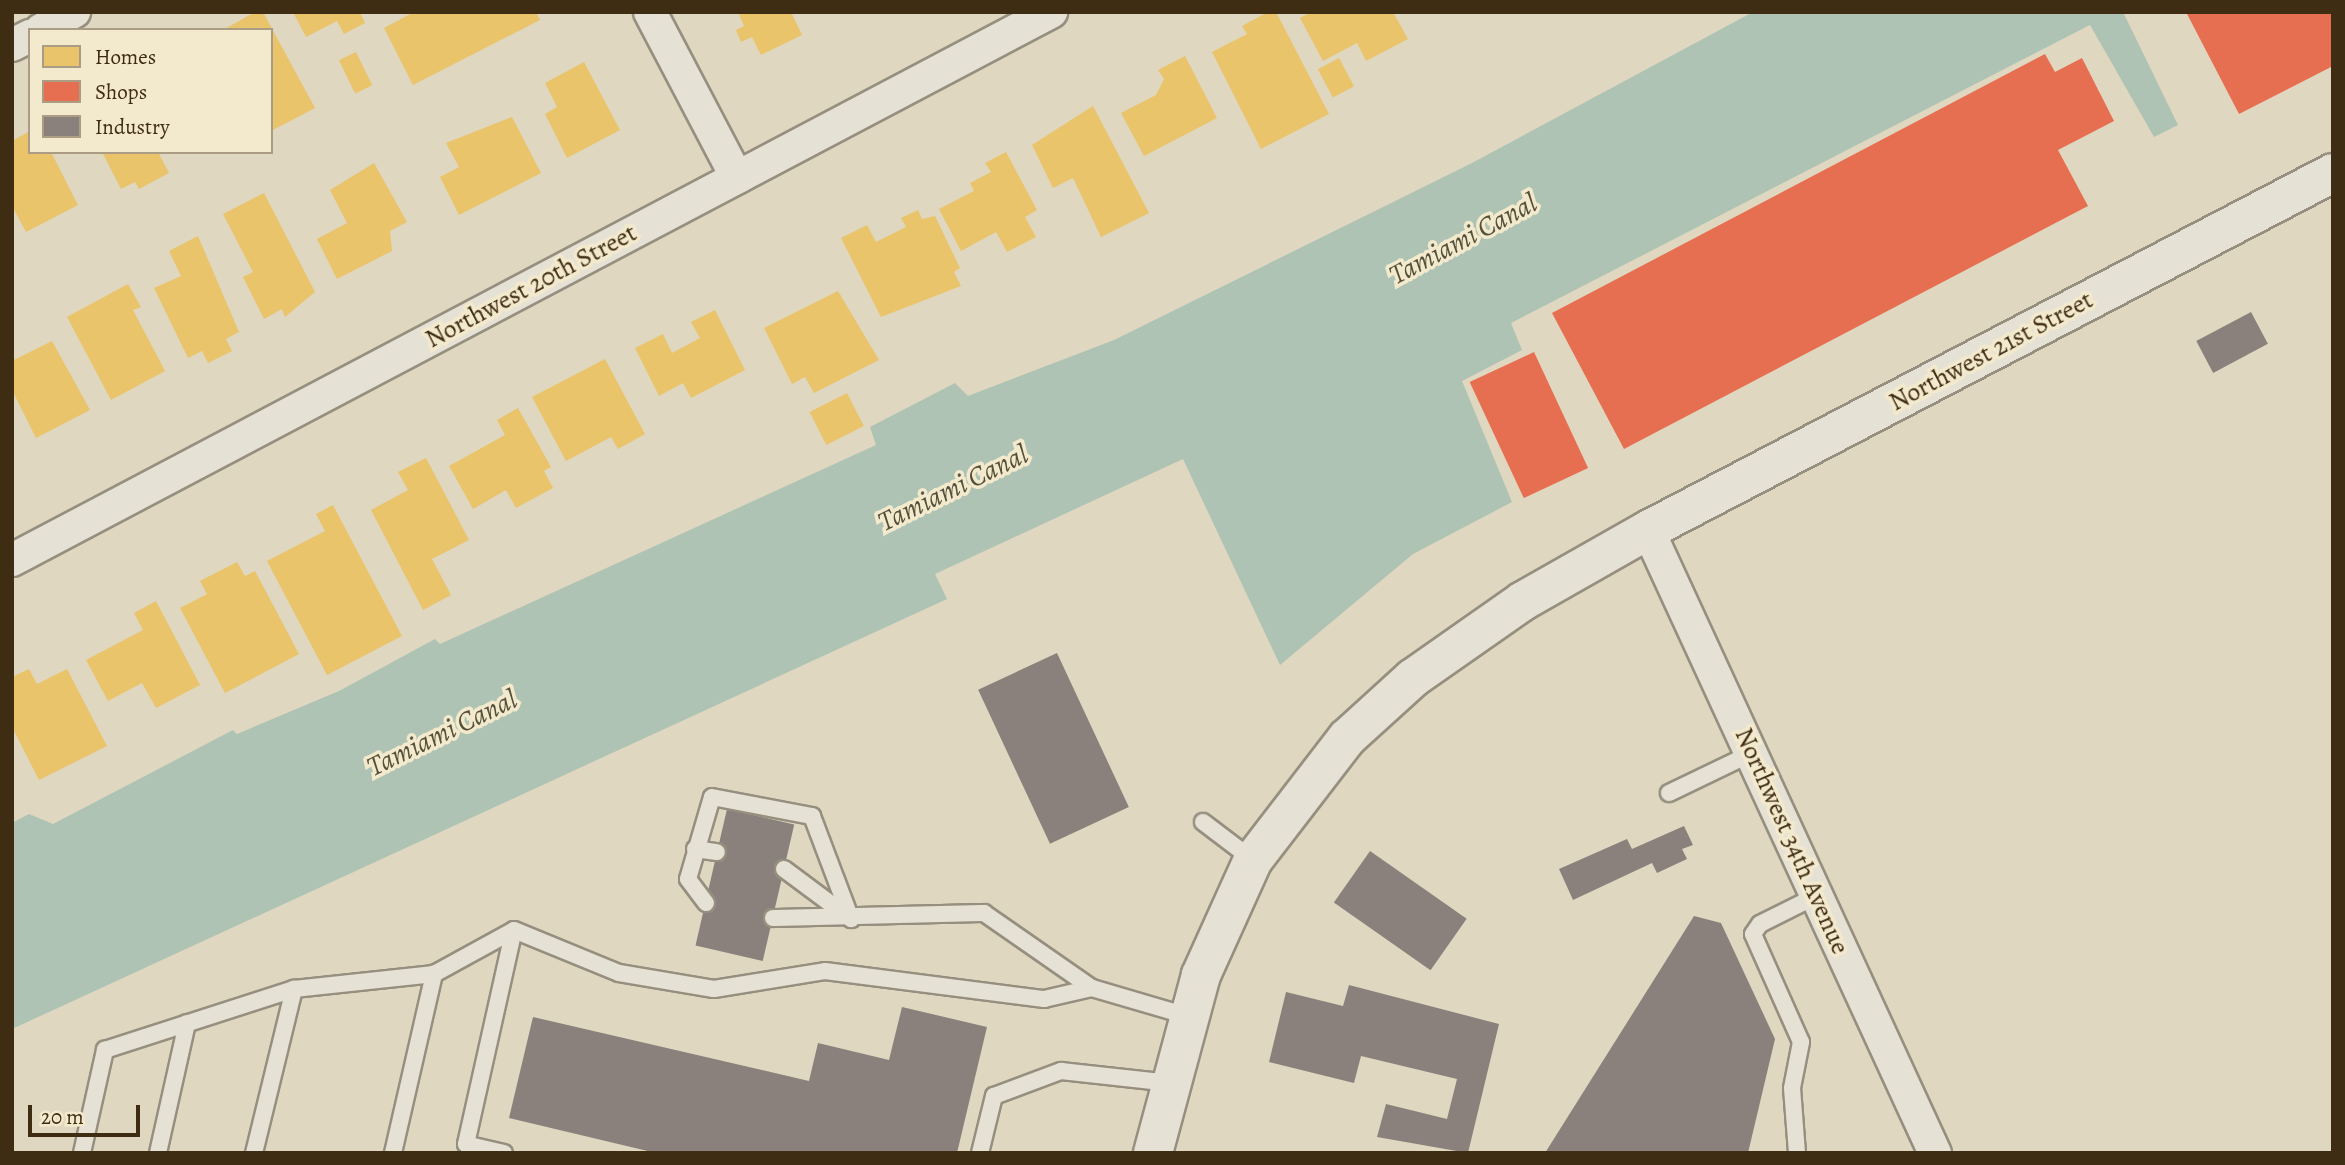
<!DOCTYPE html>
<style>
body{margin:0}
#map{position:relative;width:2345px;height:1165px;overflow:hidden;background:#dfd7bf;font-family:Alegreya,serif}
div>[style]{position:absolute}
.water>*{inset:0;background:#aec3b4}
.homes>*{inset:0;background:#e9c46a;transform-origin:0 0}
.shops>*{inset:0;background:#e76f51;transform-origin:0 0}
.industry>*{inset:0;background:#8a817c;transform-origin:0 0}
.roads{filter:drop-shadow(2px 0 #968f7f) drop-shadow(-2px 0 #968f7f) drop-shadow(0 2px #968f7f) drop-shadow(0 -2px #968f7f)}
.lane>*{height:16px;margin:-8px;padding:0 8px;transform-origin:8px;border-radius:8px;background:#e6e1d5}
.street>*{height:32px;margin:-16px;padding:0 16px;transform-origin:16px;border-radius:16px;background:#e6e1d5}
.secondary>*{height:38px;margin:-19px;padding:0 19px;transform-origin:19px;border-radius:19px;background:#e6e1d5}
span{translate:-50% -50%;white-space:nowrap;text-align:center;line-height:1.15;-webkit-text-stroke:7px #f3e9cd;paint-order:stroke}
.street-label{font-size:26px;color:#3e2c13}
.water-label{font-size:28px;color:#55503a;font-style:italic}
.frame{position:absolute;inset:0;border:14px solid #3e2c13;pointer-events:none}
.legend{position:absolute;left:28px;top:28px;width:245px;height:126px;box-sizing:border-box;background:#f3e9cd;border:2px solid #ab9d83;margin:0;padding:9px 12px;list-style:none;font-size:21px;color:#3e2c13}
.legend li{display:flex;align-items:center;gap:14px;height:35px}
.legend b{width:35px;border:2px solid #ab9d83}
.scale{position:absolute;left:28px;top:1105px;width:112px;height:32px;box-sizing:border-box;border:4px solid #3e2c13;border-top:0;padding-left:9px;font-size:21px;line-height:24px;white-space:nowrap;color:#3e2c13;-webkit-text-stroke:5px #f3e9cd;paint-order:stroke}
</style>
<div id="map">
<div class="water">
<i style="clip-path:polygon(1753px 12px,2123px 12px,2178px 125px,2154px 137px,2090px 25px,1511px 323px,1522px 350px,1462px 381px,1512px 502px,1413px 554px,1280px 665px,1183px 459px,935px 574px,947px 599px,12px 1029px,12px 823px,29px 814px,53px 824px,233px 730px,237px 734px,339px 691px,435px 639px,440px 644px,876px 445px,870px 427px,955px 383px,968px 396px,1114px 340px,1472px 163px)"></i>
</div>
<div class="homes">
<i style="clip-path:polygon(255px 12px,263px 12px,315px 108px,271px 131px,271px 30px,223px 30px)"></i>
<i style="clip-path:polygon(293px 12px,360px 12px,365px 23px,344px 34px,337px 21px,306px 37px)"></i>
<i style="clip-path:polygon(414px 12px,536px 12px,540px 20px,413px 85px,384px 28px)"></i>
<i style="clip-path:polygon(738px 12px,791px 12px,802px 35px,761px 55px,752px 37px,741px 42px,736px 30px,744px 26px)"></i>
<i style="clip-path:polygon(1268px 12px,1276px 12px,1329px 114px,1261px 149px,1212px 52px,1247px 34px,1242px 26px)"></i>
<i style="clip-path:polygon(1311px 12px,1393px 12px,1408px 39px,1366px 61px,1357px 43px,1323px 61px,1300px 18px)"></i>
<i style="left:356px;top:52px;width:37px;height:19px;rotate:64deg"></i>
<i style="clip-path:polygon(1185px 56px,1217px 118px,1144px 156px,1121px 113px,1156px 95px,1164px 79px,1158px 70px)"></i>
<i style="left:1339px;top:58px;width:32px;height:24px;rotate:62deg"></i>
<i style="clip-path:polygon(584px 62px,620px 130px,567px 158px,545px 114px,557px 107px,545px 83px)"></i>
<i style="clip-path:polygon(1093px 106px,1149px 213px,1101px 237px,1073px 178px,1053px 188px,1032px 145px)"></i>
<i style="clip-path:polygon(512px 117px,541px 173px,459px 215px,440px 177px,459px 167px,446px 143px)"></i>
<i style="clip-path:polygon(30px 131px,30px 152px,51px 152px,78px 205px,26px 232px,12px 206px,12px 141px)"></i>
<i style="clip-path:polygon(102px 152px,158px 152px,169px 173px,139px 189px,135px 182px,121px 189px)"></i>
<i style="clip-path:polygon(1006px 152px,1037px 210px,1025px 217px,1036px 237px,1007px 252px,996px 232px,961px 251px,939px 209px,974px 191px,970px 183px,991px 172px,985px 163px)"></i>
<i style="clip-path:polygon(374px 163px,407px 222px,390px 231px,392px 251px,337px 279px,317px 239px,347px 223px,330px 190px)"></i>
<i style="clip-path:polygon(264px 193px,315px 292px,285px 317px,282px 309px,264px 319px,243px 277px,253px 272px,223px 214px)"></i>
<i style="clip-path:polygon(918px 210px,922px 219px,935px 216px,960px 268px,954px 272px,961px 286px,881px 317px,841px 238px,867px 225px,876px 242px,906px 227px,901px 218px)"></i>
<i style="clip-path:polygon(198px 236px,239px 332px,226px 339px,232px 351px,208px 363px,202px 351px,188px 358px,154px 288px,181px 276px,169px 251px)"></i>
<i style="clip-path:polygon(128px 284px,141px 307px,133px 310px,165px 371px,111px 400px,67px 317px)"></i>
<i style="clip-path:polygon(838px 291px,879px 360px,814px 393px,805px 377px,792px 384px,764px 328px)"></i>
<i style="clip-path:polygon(715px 310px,745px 370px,691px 398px,683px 383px,659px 396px,635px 348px,663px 334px,672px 353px,700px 338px,691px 322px)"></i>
<i style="clip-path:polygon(52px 341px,90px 410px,36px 438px,12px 390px,12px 361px)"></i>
<i style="clip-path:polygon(605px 359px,645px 434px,618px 449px,611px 437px,566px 461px,532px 397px)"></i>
<i style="left:847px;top:393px;width:37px;height:42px;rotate:63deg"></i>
<i style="clip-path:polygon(518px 408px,551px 467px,544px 471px,553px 488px,516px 508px,506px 490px,473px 509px,449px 466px,505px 435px,497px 420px)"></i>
<i style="clip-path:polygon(426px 458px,469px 540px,432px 559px,451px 595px,423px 610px,371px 510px,408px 490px,398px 472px)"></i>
<i style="clip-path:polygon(333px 505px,402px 636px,327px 675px,267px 561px,325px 531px,316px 514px)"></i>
<i style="clip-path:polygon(237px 562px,245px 576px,255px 571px,299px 654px,225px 693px,180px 608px,207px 594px,200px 581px)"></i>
<i style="clip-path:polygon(156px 601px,200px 685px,156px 708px,142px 683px,108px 701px,86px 660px,143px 630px,134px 613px)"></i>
<i style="clip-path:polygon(29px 669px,37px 684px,67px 669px,107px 746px,39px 780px,12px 727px,12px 677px)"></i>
</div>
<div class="shops">
<i style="clip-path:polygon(2186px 12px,2333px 12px,2333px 66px,2239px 114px)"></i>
<i style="clip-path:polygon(2045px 54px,2055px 72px,2082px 58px,2114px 121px,2058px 150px,2088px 206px,1624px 449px,1552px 313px)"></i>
<i style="left:1534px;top:352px;width:128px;height:71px;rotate:65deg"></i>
</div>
<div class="industry">
<i style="left:2251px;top:312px;width:36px;height:62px;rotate:62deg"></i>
<i style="left:1057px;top:653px;width:170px;height:87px;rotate:65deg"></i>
<i style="left:727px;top:809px;width:69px;height:140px;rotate:13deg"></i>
<i style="clip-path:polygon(1684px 826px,1693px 845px,1682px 849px,1687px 859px,1657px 873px,1652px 863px,1573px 900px,1559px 869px,1627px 839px,1632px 849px)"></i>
<i style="left:1370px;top:851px;width:118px;height:63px;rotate:35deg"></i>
<i style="clip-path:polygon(1694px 916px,1721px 923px,1775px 1039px,1748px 1153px,1545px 1153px)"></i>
<i style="clip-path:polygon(1349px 985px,1499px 1024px,1468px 1153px,1377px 1137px,1386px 1104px,1447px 1119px,1457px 1079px,1361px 1056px,1354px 1083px,1269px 1062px,1286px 992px,1343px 1006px)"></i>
<i style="clip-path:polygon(902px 1007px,987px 1027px,957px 1153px,656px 1153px,509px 1118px,533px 1017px,809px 1081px,818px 1043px,889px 1060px)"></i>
</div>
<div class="roads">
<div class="lane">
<i style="left:1669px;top:793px;width:92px;rotate:-25.7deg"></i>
<i style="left:1203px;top:822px;width:63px;rotate:37.2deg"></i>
<i style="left:695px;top:849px;width:22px;rotate:8deg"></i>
<i style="left:784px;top:869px;width:84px;rotate:36.7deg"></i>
<i style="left:706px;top:903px;width:30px;rotate:-127deg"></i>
<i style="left:688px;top:879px;width:85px;rotate:-73.7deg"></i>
<i style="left:712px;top:797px;width:102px;rotate:10.8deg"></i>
<i style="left:812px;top:816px;width:110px;rotate:69.3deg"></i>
<i style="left:773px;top:918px;width:211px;rotate:-1.4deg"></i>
<i style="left:984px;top:913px;width:131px;rotate:34.8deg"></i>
<i style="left:1092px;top:988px;width:100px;rotate:16.3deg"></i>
<i style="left:514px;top:930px;width:113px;rotate:22.3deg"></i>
<i style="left:619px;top:973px;width:96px;rotate:9.6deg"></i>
<i style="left:714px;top:989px;width:112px;rotate:-9.2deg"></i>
<i style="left:825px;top:971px;width:221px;rotate:7.3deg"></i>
<i style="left:1044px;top:999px;width:49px;rotate:-12.9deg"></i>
<i style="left:82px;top:1153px;width:106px;rotate:-77.4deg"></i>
<i style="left:105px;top:1050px;width:199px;rotate:-17.9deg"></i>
<i style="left:294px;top:989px;width:141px;rotate:-6.1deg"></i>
<i style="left:434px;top:974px;width:91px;rotate:-28.8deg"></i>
<i style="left:158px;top:1153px;width:133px;rotate:-77.4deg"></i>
<i style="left:254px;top:1153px;width:169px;rotate:-76.3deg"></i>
<i style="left:393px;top:1153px;width:184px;rotate:-77.1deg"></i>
<i style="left:504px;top:1153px;width:39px;rotate:-167deg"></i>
<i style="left:466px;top:1144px;width:219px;rotate:-77.4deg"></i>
<i style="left:980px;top:1153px;width:59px;rotate:-76.2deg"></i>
<i style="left:994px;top:1096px;width:72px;rotate:-20.5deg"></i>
<i style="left:1061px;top:1071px;width:110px;rotate:6.3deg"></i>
<i style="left:1797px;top:1153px;width:65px;rotate:-94.4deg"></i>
<i style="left:1792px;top:1088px;width:47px;rotate:-78.9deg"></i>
<i style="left:1801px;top:1042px;width:118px;rotate:-114deg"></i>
<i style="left:1753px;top:934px;width:12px;rotate:-55deg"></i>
<i style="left:1760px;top:924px;width:63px;rotate:-26.6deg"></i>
</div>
<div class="street">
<i style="left:650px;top:12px;width:187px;rotate:62.3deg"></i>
<i style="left:41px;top:30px;width:38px;rotate:-29deg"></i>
<i style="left:12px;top:45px;width:20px;rotate:-27deg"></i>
<i style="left:1648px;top:530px;width:686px;rotate:65.27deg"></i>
<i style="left:12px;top:560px;width:1175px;rotate:-27.81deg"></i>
</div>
<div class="secondary">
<i style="left:1153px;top:1153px;width:184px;rotate:-74.9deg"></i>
<i style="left:1201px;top:975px;width:126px;rotate:-65.7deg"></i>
<i style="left:1253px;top:860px;width:154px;rotate:-52.4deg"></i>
<i style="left:1347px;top:738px;width:89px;rotate:-42.3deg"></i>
<i style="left:1413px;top:678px;width:134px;rotate:-35deg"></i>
<i style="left:1523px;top:601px;width:144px;rotate:-29.6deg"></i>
<i style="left:1648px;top:530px;width:772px;rotate:-27.53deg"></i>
</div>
</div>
<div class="street-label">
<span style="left:531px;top:286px;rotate:-28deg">Northwest 20th Street</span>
<span style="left:1991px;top:351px;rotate:-28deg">Northwest 21st Street</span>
<span style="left:1792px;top:841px;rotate:66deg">Northwest 34th Avenue</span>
</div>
<div class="water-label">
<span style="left:1463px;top:239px;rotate:-28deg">Tamiami Canal</span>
<span style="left:953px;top:488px;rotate:-26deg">Tamiami Canal</span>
<span style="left:442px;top:733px;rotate:-26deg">Tamiami Canal</span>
</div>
<div class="frame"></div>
<ul class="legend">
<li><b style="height:19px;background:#e9c46a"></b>Homes</li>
<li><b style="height:19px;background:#e76f51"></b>Shops</li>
<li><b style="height:19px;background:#8a817c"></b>Industry</li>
</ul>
<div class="scale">20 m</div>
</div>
